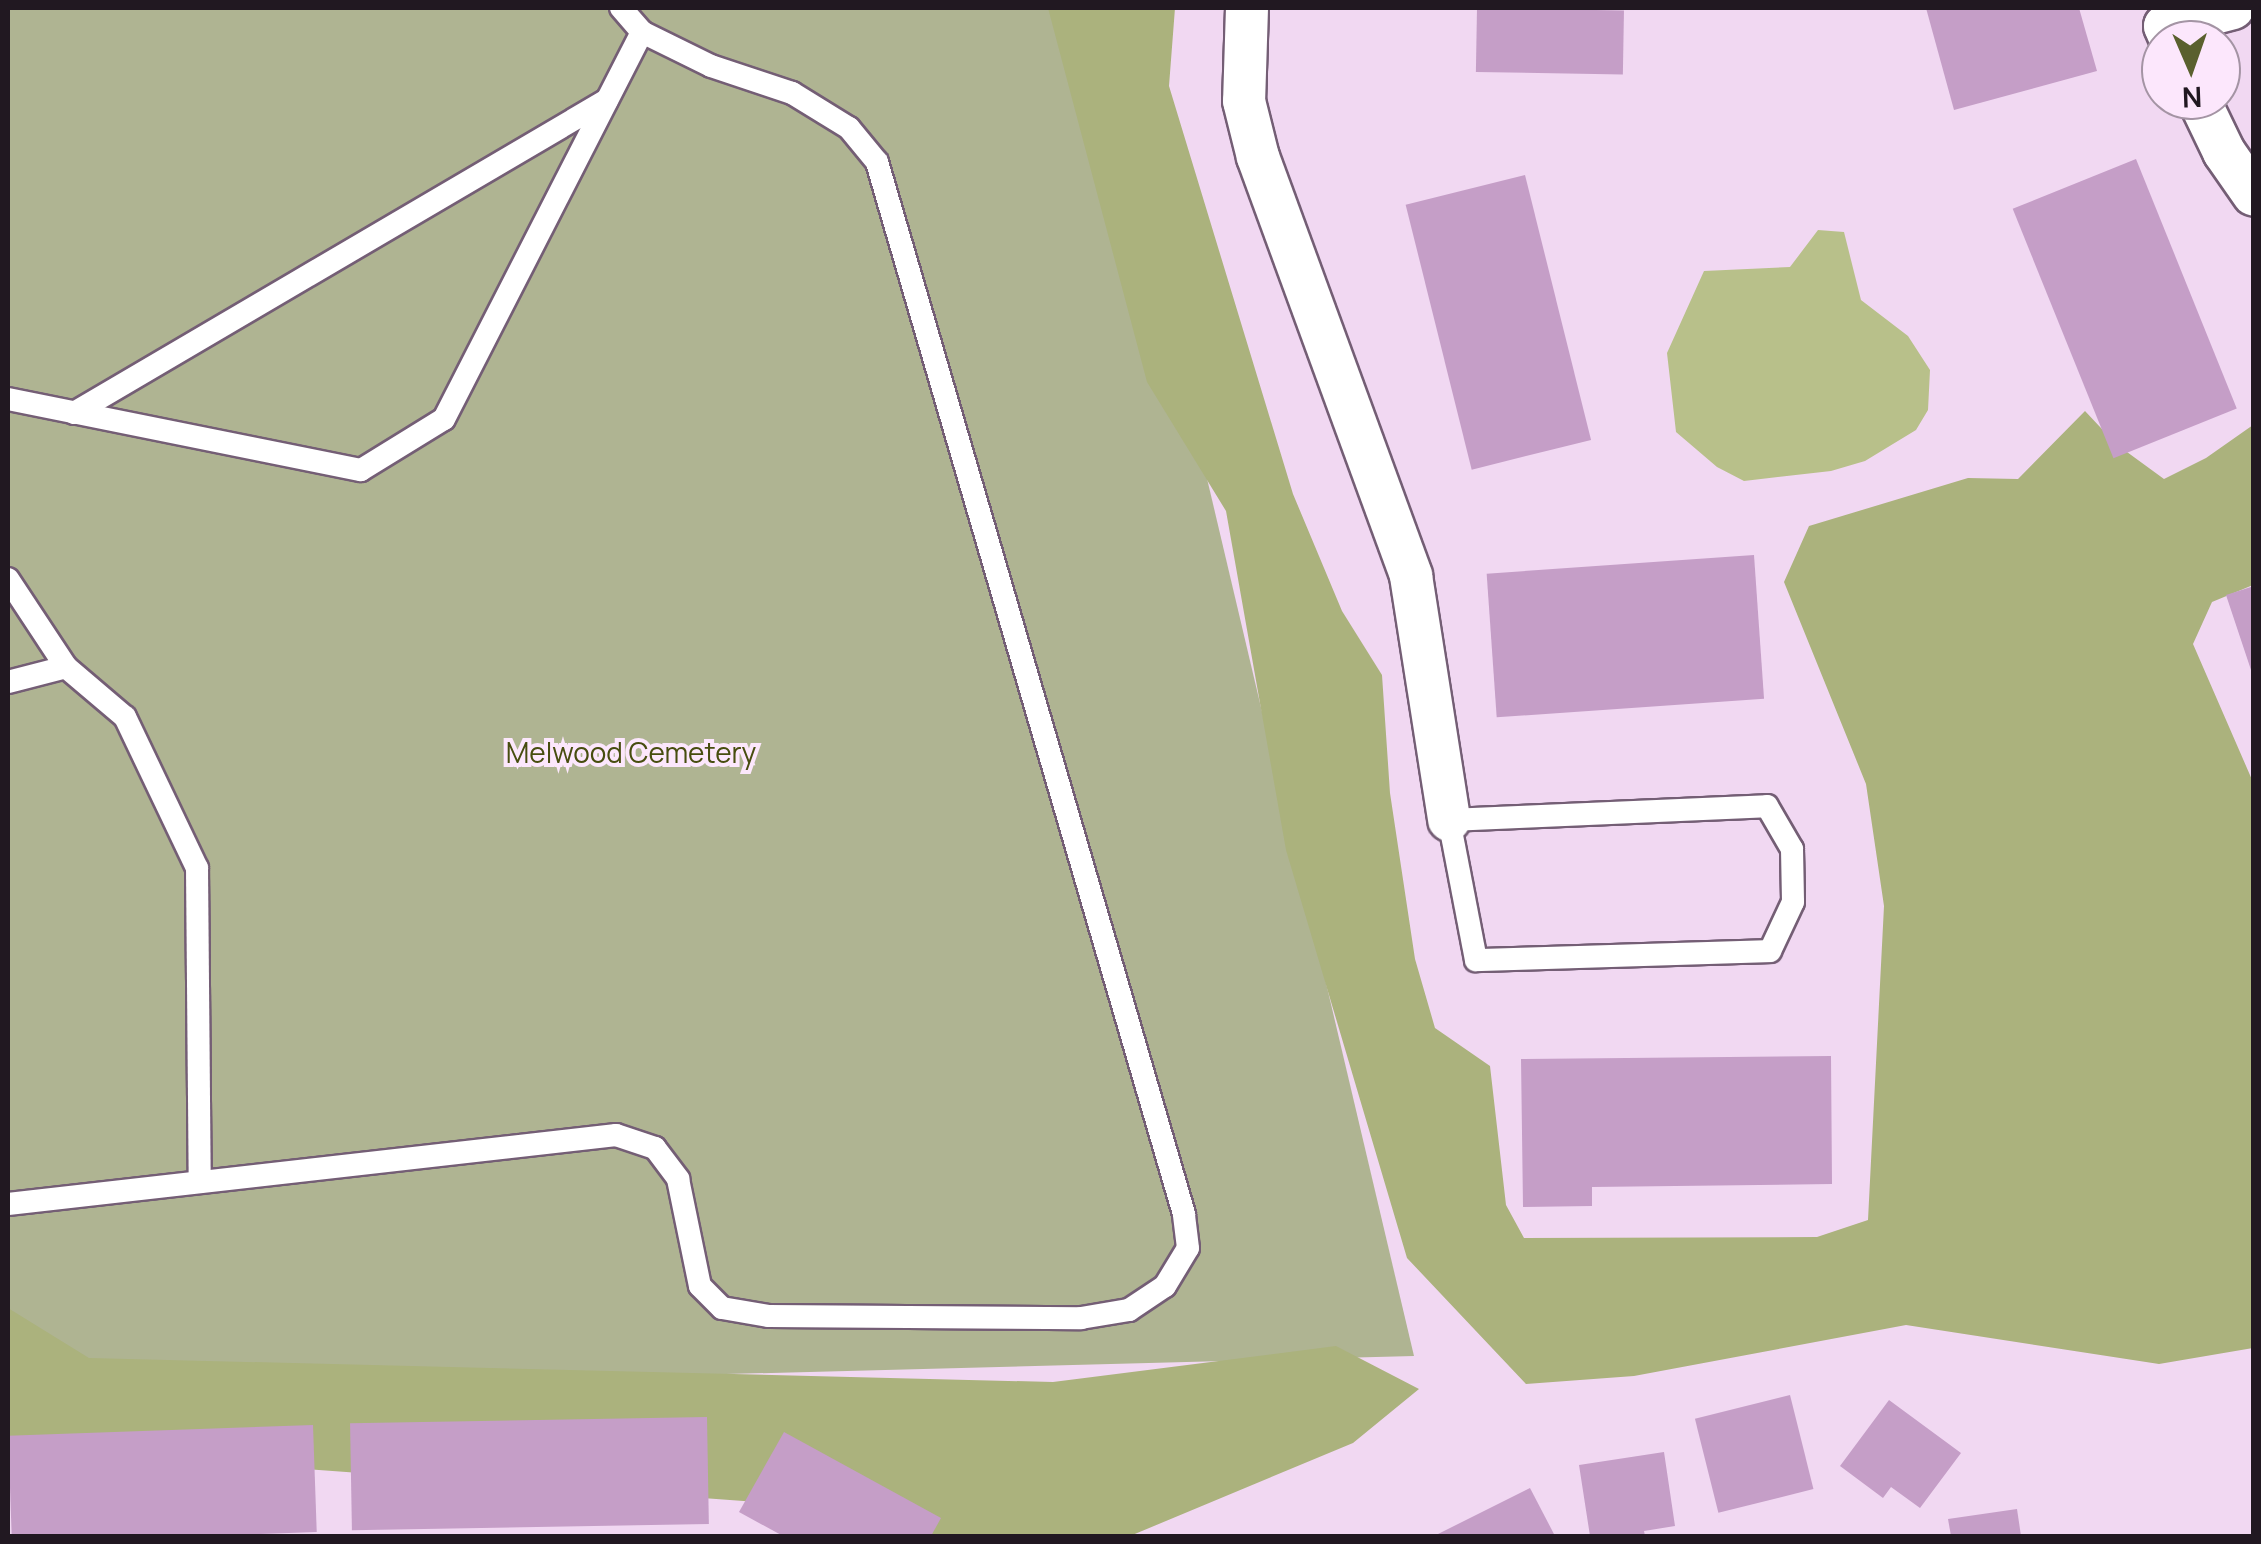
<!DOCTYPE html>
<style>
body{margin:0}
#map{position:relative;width:2261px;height:1544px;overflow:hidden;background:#f1d8f2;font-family:Manrope,sans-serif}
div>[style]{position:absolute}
.green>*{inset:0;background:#afb492}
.forest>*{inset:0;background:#abb27d}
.water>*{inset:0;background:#b8c08a}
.building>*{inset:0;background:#c59ec7;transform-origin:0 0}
.roads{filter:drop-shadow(2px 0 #745e75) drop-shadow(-2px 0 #745e75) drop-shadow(0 2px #745e75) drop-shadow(0 -2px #745e75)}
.service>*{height:22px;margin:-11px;padding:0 11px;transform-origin:11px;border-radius:11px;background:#fff}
.minor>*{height:42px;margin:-21px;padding:0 21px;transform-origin:21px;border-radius:21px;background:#fff}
span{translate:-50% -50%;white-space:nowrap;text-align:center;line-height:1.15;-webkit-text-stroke:8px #fce7fc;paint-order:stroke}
.park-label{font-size:28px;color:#474d0f}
.frame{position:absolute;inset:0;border:10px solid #211821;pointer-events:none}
.north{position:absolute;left:2141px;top:20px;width:100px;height:100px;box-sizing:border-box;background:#fce7fc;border:2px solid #a494a4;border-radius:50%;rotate:178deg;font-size:28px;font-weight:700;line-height:40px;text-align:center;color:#211821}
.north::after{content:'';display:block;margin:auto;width:35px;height:45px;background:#5a602e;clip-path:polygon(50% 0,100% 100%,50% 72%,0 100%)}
</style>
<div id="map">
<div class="green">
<i style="clip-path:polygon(8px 8px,1096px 8px,1414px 1356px,8px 1393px)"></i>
</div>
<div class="forest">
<i style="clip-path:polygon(1048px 8px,1175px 8px,1169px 86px,1293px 494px,1342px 611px,1382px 675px,1390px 793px,1415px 959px,1435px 1028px,1490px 1066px,1506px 1205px,1524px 1238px,1817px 1237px,1868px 1220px,1884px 906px,1866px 784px,1784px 582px,1809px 526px,1968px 478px,2018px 479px,2085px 411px,2116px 444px,2164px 479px,2206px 458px,2253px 425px,2253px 585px,2212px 602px,2193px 644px,2253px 782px,2253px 1348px,2159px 1364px,1906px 1325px,1634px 1376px,1526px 1384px,1407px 1258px,1286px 850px,1226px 511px,1147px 382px)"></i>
<i style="clip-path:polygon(8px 1308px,89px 1358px,1053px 1382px,1336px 1346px,1419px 1389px,1353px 1443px,1130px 1536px,914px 1536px,838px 1508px,87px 1453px,8px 1452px)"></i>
</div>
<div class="water">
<i style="clip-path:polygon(1818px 230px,1844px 232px,1861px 300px,1908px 336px,1930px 370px,1928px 410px,1916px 430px,1865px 461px,1831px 471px,1744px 481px,1717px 467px,1676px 432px,1667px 353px,1704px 271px,1790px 267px)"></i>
</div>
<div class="building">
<i style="left:1477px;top:8px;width:147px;height:64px;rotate:1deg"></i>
<i style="clip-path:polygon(1926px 8px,2079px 8px,2097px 71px,1954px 110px)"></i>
<i style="left:2136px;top:159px;width:269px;height:133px;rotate:68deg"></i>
<i style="left:1525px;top:175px;width:273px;height:123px;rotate:76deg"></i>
<i style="left:1754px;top:555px;width:144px;height:268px;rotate:86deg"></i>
<i style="clip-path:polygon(2254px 586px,2254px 676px,2253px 676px,2226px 595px)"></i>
<i style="clip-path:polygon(1831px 1056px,1832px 1184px,1592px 1187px,1592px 1206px,1523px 1207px,1521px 1059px)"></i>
<i style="left:1790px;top:1395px;width:97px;height:98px;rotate:76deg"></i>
<i style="clip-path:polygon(1889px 1400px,1961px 1453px,1920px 1508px,1891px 1487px,1883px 1498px,1840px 1466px)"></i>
<i style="left:707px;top:1417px;width:107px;height:357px;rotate:89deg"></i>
<i style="left:313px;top:1425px;width:107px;height:305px;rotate:88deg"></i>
<i style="clip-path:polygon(784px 1432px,941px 1518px,931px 1536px,783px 1536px,739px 1512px)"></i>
<i style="clip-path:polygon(1664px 1452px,1675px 1526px,1644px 1531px,1645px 1536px,1590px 1536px,1579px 1465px)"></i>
<i style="clip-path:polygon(1530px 1488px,1555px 1536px,1434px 1536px)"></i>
<i style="clip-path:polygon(2017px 1509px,2021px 1536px,1951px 1536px,1948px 1519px)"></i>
</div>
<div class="roads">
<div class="service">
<i style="left:8px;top:399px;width:360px;rotate:11.4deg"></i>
<i style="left:361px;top:470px;width:97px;rotate:-31.6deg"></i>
<i style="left:444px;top:419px;width:435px;rotate:-62.9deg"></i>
<i style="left:74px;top:413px;width:618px;rotate:-30.42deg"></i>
<i style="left:8px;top:579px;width:105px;rotate:56.6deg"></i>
<i style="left:66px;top:667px;width:77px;rotate:40.3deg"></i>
<i style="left:125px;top:717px;width:167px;rotate:64.5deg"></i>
<i style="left:197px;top:868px;width:314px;rotate:89.5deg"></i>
<i style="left:8px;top:682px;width:60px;rotate:-14.5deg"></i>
<i style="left:1767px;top:806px;width:50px;rotate:59.8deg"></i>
<i style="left:1792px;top:849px;width:53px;rotate:88.9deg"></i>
<i style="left:1793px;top:902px;width:54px;rotate:115.1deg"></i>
<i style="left:1770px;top:951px;width:294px;rotate:178.2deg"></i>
<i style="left:1476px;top:960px;width:143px;rotate:-100.9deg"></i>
<i style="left:1449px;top:820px;width:318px;rotate:-2.5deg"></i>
<i style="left:8px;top:1204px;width:612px;rotate:-6.47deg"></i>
<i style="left:616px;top:1135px;width:41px;rotate:18.4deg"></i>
<i style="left:655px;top:1148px;width:39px;rotate:53deg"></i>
<i style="left:678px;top:1179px;width:109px;rotate:78.4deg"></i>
<i style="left:700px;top:1286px;width:31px;rotate:45deg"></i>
<i style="left:722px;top:1308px;width:48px;rotate:9.7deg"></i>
<i style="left:769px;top:1316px;width:312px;rotate:0.4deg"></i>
<i style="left:1081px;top:1318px;width:49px;rotate:-9.5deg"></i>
<i style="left:1129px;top:1310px;width:43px;rotate:-33.7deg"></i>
<i style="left:1165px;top:1286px;width:44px;rotate:-58.8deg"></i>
<i style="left:1188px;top:1248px;width:34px;rotate:-97deg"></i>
<i style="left:1184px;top:1214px;width:1096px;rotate:-106.27deg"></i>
<i style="left:877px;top:162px;width:44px;rotate:-129.5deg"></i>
<i style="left:849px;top:128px;width:67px;rotate:-148.4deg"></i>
<i style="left:792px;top:93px;width:85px;rotate:-161.6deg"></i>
<i style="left:711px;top:66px;width:77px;rotate:-153.8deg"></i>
<i style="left:642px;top:32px;width:32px;rotate:-131deg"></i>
</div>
<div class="minor">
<i style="left:1247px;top:8px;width:93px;rotate:91.8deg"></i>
<i style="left:1244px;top:101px;width:58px;rotate:76deg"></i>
<i style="left:1258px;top:157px;width:446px;rotate:69.9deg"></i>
<i style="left:1411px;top:576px;width:247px;rotate:81.1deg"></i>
<i style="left:2171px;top:40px;width:15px;rotate:-113deg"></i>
<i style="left:2165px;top:26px;width:70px;rotate:-14.8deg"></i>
<i style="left:2199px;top:100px;width:58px;rotate:64.3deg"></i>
<i style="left:2224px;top:152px;width:52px;rotate:55.1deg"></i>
</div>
</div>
<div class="park-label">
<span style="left:631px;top:752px">Melwood Cemetery</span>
</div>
<div class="frame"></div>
<div class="north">N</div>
</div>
